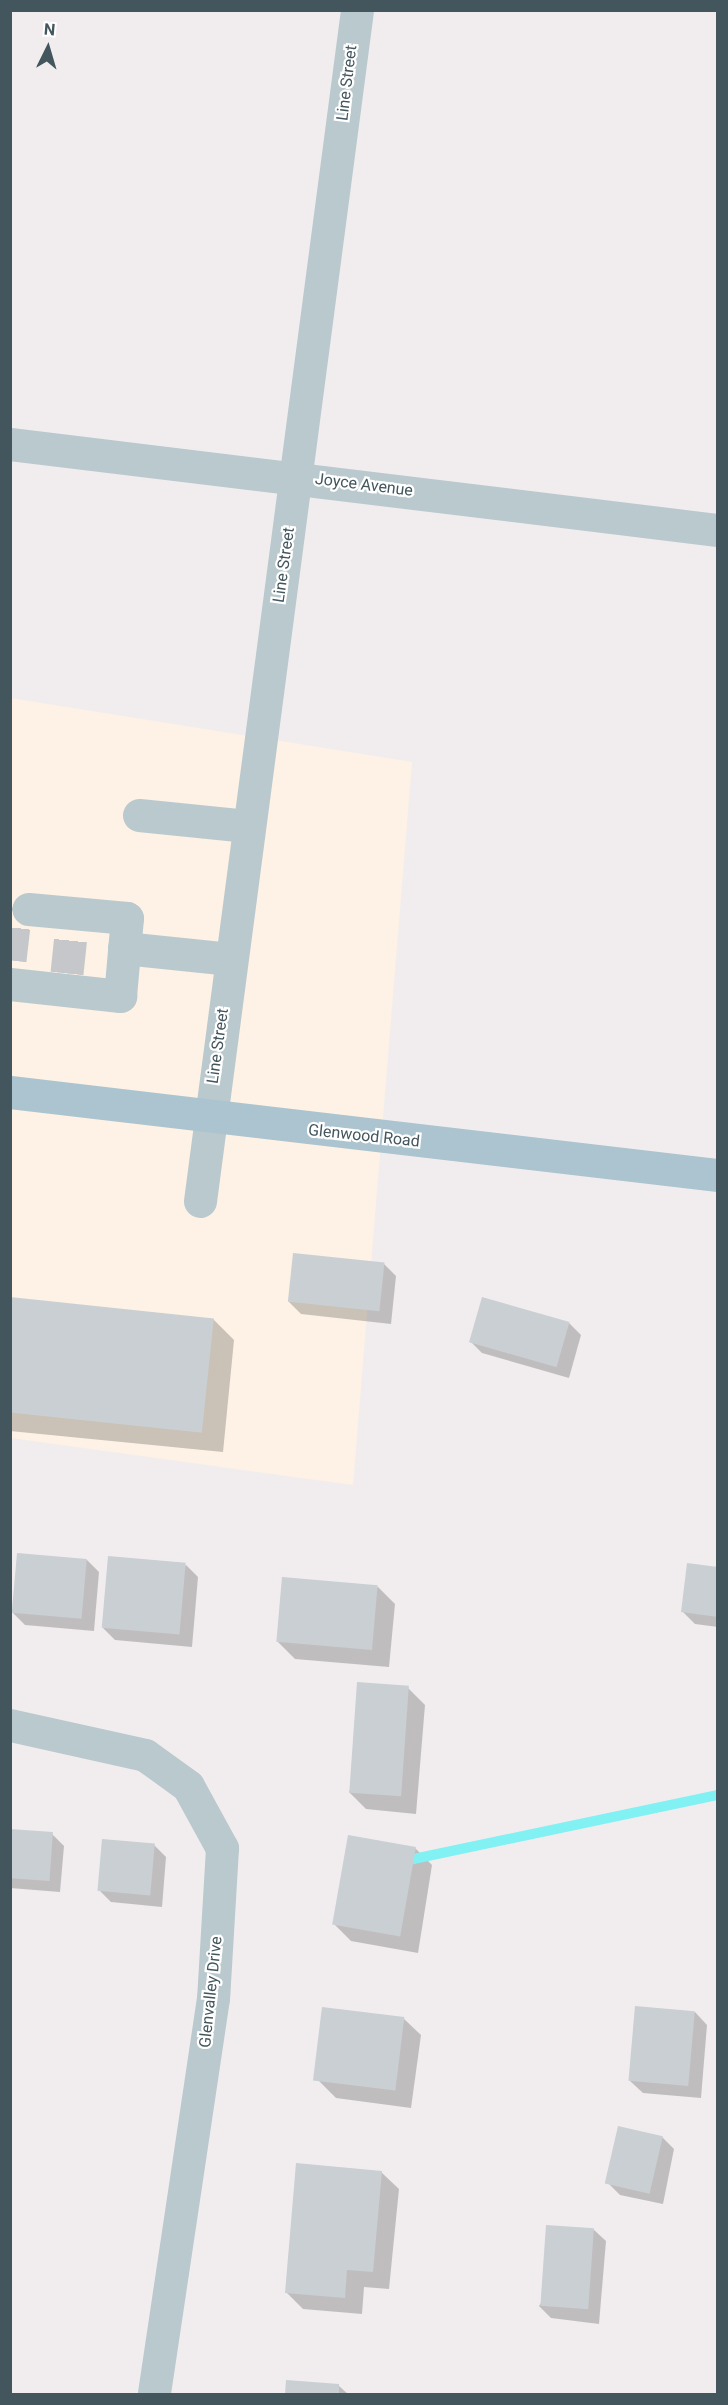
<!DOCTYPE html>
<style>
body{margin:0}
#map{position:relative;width:728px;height:2405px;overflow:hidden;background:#f1edee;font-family:Roboto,sans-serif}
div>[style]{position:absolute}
.commercial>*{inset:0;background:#fdf2e5}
.shadow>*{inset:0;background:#0003}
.stream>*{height:10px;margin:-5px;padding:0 5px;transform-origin:5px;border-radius:5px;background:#81f1f3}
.building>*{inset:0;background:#c9cfd3;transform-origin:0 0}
.minor-tunnel>*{height:33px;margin-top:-16.5px;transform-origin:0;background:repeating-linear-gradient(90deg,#c6c7ca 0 33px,transparent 0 49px)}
.minor>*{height:33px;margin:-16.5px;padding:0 16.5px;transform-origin:16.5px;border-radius:16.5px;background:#bac9ce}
.major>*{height:33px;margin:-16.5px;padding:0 16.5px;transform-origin:16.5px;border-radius:16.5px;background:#abc4cf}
span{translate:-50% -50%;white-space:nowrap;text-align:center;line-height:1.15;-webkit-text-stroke:4.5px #fff;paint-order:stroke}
.street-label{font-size:16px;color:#44565d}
.frame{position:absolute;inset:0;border:12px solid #44565d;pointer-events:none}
.north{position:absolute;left:18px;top:18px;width:60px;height:60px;-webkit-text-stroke:4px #fff;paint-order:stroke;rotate:5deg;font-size:16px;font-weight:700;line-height:24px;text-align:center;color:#44565d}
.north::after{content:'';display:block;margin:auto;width:21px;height:27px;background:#44565d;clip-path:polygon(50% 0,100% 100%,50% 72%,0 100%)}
</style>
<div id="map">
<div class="commercial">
<i style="clip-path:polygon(10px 698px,412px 762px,353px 1485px,11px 1438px)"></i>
</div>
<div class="shadow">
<i style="clip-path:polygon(384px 1264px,396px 1276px,391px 1324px,301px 1314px,289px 1302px)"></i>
<i style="clip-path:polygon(10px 1298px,213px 1319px,234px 1340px,223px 1452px,10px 1431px)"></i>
<i style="clip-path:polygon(569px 1323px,581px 1335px,569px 1378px,482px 1353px,470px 1341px)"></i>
<i style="clip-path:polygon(87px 1560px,99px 1572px,94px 1631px,25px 1625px,13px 1613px)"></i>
<i style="clip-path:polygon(186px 1565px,198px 1577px,192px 1647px,115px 1640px,103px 1628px)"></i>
<i style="clip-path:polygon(718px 1569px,718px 1627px,695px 1624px,682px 1611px)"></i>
<i style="clip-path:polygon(378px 1587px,395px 1604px,389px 1667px,295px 1659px,278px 1642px)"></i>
<i style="clip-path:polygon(408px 1688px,425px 1705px,416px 1814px,366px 1809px,349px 1792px)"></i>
<i style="clip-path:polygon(10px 1830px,52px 1834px,64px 1846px,60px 1892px,10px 1888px)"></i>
<i style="clip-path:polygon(154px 1845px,166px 1857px,162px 1907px,111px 1902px,99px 1890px)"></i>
<i style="clip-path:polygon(415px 1848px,432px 1865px,418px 1953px,351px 1941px,334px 1924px)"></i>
<i style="clip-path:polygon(695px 2012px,707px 2025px,701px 2098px,643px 2093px,630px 2081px)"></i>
<i style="clip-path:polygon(403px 2018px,421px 2035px,411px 2108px,336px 2098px,319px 2081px)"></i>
<i style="clip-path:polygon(662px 2137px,674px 2149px,663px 2204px,620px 2195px,608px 2183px)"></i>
<i style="clip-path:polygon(381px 2172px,399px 2189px,389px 2289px,364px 2287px,362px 2314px,303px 2309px,286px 2292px)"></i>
<i style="clip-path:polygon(593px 2229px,606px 2241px,599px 2324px,551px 2318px,539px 2306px)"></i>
<i style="clip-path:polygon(288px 2381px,339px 2386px,348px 2394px,287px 2394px)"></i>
</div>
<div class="stream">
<i style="left:404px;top:1861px;width:321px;rotate:-11.9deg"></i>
</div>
<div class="building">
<i style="left:293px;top:1253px;width:92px;height:49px;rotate:6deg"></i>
<i style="left:10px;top:1297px;width:205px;height:115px;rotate:6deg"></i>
<i style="left:482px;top:1297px;width:91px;height:47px;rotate:16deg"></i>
<i style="left:17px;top:1553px;width:70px;height:60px;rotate:5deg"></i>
<i style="left:108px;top:1556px;width:78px;height:72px;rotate:5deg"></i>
<i style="clip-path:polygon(687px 1563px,718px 1567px,718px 1617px,681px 1612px)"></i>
<i style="left:282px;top:1577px;width:96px;height:65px;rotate:5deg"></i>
<i style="left:357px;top:1682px;width:52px;height:111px;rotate:4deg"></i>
<i style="left:10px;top:1829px;width:43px;height:49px;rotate:4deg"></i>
<i style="left:348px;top:1835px;width:69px;height:91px;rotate:10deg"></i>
<i style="left:102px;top:1839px;width:53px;height:52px;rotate:5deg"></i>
<i style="left:635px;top:2006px;width:60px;height:75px;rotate:5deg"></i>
<i style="left:322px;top:2007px;width:83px;height:74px;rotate:7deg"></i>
<i style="left:618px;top:2126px;width:46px;height:59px;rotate:13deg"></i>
<i style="clip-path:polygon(296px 2163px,382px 2171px,373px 2272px,347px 2270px,345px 2298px,285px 2293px)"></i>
<i style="left:546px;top:2225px;width:48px;height:81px;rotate:4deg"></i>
<i style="clip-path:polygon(286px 2380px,339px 2384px,339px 2394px,285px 2394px)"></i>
</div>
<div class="minor-tunnel">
<i style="left:10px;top:960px;width:53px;rotate:-83.5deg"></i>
<i style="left:67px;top:973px;width:38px;rotate:-84deg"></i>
</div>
<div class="minor">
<i style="left:10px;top:444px;width:713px;rotate:6.93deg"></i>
<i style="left:139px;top:815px;width:109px;rotate:5.8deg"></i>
<i style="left:124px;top:948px;width:107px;rotate:5.9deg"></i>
<i style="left:10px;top:984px;width:111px;rotate:6.2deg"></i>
<i style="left:120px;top:996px;width:78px;rotate:-84.9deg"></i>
<i style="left:127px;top:918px;width:99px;rotate:-174.8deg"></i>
<i style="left:200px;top:1201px;width:1201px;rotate:-82.49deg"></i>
<i style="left:10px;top:1725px;width:138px;rotate:12.5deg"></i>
<i style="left:145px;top:1755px;width:53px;rotate:35.8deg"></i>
<i style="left:188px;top:1786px;width:71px;rotate:61.3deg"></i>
<i style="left:222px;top:1848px;width:150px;rotate:93.4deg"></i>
<i style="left:213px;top:1998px;width:400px;rotate:98.5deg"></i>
</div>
<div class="major">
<i style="left:10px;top:1092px;width:713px;rotate:6.69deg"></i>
</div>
<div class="street-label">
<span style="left:347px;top:83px;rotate:-83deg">Line Street</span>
<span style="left:364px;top:485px;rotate:7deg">Joyce Avenue</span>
<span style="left:284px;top:565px;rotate:-82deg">Line Street</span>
<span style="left:218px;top:1046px;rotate:-82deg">Line Street</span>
<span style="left:364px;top:1136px;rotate:6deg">Glenwood Road</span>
<span style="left:211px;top:1992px;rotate:-84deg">Glenvalley Drive</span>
</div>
<div class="frame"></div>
<div class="north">N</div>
</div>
